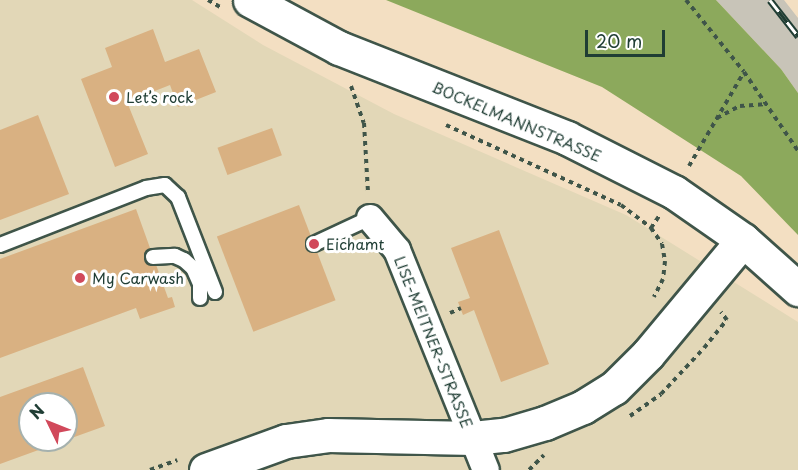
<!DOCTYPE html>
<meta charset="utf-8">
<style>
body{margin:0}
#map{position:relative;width:798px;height:470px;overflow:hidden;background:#f3dfc2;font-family:"Playpen Sans",sans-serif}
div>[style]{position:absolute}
.built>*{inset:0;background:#e2d7b7}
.industrial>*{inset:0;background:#c8c4b8}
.forest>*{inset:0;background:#8ca95c}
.building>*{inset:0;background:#d9b182;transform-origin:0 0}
.path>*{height:4px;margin-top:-2px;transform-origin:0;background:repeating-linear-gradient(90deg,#3f5549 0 4.5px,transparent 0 9px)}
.roads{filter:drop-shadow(2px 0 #3f5549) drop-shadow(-2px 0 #3f5549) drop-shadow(0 2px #3f5549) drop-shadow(0 -2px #3f5549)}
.service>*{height:14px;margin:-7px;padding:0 7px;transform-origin:7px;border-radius:7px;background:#fff}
.minor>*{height:26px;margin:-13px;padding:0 13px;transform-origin:13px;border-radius:13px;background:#fff}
.secondary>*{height:33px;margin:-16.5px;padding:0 16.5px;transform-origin:16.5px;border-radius:16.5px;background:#fff}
.rail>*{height:7px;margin-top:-3.5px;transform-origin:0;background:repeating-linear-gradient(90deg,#fff 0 14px,#1f3d34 0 28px);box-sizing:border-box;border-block:2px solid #1f3d34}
.dots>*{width:16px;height:16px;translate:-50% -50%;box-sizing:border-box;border:3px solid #fff;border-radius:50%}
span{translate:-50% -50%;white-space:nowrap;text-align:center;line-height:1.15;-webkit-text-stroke:6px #fff;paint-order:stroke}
.poi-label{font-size:15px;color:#1f3d34}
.left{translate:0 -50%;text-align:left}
.street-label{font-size:15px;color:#1f3d34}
.north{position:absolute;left:18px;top:392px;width:60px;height:60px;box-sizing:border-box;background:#fff;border:2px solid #a5b1ae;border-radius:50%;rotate:313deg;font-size:16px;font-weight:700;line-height:24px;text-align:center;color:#1f3d34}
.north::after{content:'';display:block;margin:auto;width:21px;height:27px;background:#d1495b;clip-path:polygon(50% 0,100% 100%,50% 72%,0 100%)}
.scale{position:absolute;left:585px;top:30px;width:80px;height:27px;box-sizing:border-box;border:3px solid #1f3d34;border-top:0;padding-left:8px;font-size:18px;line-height:21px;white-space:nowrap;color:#1f3d34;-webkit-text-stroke:4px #fff;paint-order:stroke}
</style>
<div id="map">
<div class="built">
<i style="clip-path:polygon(evenodd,0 0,192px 0,263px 45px,394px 114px,626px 215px,798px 322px,798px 470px,0 470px,0 0,30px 404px,66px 404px,66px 440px,30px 440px,30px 404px)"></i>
</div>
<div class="industrial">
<i style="clip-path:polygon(716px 0,784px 0,798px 18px,798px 93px,781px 69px)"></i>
</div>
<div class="forest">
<i style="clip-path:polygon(386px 0,716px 0,781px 69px,798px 93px,798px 235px,741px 176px,602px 87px)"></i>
</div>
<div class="building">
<i style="clip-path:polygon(153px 29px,165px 62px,199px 49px,216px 92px,178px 107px,170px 85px,127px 102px,148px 154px,115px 167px,81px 79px,112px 67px,105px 48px)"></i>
<i style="clip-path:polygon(38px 115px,69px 194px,0 220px,0 130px)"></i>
<i style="left:272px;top:128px;width:29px;height:58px;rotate:70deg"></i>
<i style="left:299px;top:205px;width:102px;height:88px;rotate:69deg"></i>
<i style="clip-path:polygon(136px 209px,168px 298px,172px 297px,175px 307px,140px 319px,136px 308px,0 358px,0 259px)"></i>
<i style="clip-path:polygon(499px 230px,549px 364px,501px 382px,474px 310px,463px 315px,458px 302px,470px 298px,451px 248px)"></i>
<i style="clip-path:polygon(83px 367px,105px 426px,66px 440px,66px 404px,30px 404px,30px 440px,66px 440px,0 464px,0 397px)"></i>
</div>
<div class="path">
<i style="left:208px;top:0;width:16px;rotate:30deg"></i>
<i style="left:686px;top:0;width:92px;rotate:51.1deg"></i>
<i style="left:744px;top:72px;width:96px;rotate:55.6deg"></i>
<i style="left:351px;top:86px;width:39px;rotate:71deg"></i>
<i style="left:364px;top:123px;width:70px;rotate:86.7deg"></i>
<i style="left:717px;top:118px;width:26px;rotate:-28deg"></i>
<i style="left:740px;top:106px;width:27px;rotate:-4deg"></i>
<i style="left:446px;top:125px;width:192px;rotate:24.6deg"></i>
<i style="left:621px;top:205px;width:38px;rotate:37deg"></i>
<i style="left:651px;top:228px;width:19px;rotate:55deg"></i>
<i style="left:662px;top:244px;width:17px;rotate:80deg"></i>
<i style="left:665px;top:261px;width:18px;rotate:96deg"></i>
<i style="left:663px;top:279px;width:20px;rotate:117deg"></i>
<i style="left:689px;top:166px;width:109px;rotate:-59.7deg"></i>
<i style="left:651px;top:228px;width:14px;rotate:-56deg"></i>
<i style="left:450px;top:313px;width:12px;rotate:-24deg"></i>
<i style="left:630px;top:416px;width:38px;rotate:-35deg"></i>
<i style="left:661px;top:394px;width:63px;rotate:-46.9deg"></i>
<i style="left:704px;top:348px;width:36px;rotate:-51deg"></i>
<i style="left:727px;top:320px;width:10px;rotate:-127deg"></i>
<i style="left:150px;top:470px;width:29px;rotate:-20deg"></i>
<i style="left:529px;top:470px;width:21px;rotate:-45deg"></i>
</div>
<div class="roads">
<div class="service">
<i style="left:314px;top:244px;width:62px;rotate:-24.9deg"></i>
<i style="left:0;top:245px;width:157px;rotate:-21.3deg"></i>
<i style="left:146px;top:188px;width:19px;rotate:-9deg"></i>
<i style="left:165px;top:185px;width:18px;rotate:43deg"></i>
<i style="left:178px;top:197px;width:102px;rotate:68.7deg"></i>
<i style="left:153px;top:257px;width:22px;rotate:-3deg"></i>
<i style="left:175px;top:256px;width:10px;rotate:24deg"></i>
<i style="left:184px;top:260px;width:12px;rotate:42deg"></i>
<i style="left:193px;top:268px;width:17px;rotate:66deg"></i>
<i style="left:200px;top:284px;width:14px;rotate:90deg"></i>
</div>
<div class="minor">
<i style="left:370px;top:218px;width:42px;rotate:49.8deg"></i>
<i style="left:397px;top:250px;width:237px;rotate:68deg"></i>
</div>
<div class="secondary">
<i style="left:250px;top:0;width:101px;rotate:28.3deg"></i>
<i style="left:339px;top:48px;width:245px;rotate:21.5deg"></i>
<i style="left:567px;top:138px;width:120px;rotate:26.8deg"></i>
<i style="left:674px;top:192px;width:84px;rotate:34.8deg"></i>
<i style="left:743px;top:240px;width:74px;rotate:41.7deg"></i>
<i style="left:206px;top:470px;width:85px;rotate:-19.9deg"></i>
<i style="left:286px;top:441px;width:42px;rotate:-8.1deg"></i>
<i style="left:328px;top:435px;width:145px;rotate:1.2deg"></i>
<i style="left:473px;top:438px;width:31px;rotate:-6deg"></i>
<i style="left:504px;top:435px;width:43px;rotate:-16.3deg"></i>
<i style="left:545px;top:423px;width:41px;rotate:-22.8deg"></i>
<i style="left:583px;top:407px;width:36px;rotate:-32deg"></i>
<i style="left:614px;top:388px;width:48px;rotate:-45deg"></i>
<i style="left:648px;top:354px;width:148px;rotate:-50.2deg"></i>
</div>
</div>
<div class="rail">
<i style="left:770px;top:0;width:46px;rotate:52.1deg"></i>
</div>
<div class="dots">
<i style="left:114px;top:97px;background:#d1495b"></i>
<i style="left:314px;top:244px;background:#d1495b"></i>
<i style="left:80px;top:278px;background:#d1495b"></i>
</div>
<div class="poi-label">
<span class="left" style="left:126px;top:97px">Let’s rock</span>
<span class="left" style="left:326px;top:244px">Eichamt</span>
<span class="left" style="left:92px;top:278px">My Carwash</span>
</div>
<div class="street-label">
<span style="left:517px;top:121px;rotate:23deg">BOCKELMANNSTRASSE</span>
<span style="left:434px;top:342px;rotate:68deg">LISE-MEITNER-STRASSE</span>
</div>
<div class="north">N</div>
<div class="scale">20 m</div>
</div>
